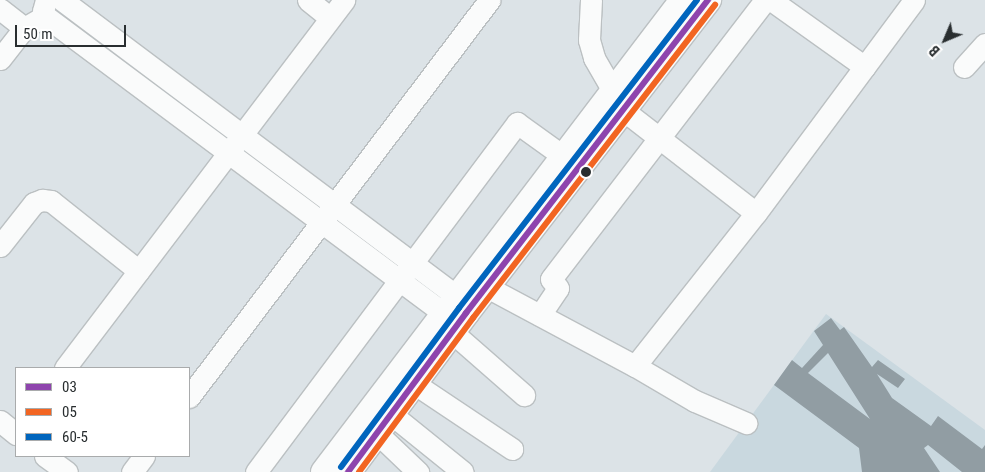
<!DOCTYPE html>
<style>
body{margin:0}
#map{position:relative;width:985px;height:472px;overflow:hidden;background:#dce3e7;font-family:"Roboto Condensed",sans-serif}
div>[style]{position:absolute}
.built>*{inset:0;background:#c9d8df}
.building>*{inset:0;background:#919da3}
.roads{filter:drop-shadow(1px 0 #bbc0c2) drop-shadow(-1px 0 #bbc0c2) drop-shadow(0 1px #bbc0c2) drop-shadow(0 -1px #bbc0c2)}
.minor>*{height:21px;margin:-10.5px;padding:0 10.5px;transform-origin:10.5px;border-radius:10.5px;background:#fafbfb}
.major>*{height:26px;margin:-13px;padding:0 13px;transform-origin:13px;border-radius:13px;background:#fafbfb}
.bus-1>*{height:6px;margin:-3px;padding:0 3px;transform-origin:3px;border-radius:3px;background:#8e44ad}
.bus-2>*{height:6px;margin:-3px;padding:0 3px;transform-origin:3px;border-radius:3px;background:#f26522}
.bus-3>*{height:6px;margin:-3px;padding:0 3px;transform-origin:3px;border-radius:3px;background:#0065bd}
.dots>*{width:14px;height:14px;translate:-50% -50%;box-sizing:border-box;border:2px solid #fff;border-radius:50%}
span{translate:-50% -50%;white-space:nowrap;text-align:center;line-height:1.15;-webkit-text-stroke:5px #fff;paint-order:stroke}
.legend{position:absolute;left:15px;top:367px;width:175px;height:90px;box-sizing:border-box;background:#fff;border:1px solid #a9abac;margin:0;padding:6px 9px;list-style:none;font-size:15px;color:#292e30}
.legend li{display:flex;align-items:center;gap:10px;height:25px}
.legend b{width:25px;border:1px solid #a9abac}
.north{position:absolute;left:920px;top:15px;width:50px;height:50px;-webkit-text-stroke:4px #fff;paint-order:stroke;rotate:225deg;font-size:14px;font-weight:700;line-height:20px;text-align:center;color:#292e30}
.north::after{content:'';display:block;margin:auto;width:18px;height:22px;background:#292e30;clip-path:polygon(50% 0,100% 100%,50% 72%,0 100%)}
.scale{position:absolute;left:15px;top:25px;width:111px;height:22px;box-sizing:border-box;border:2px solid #292e30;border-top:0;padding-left:6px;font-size:15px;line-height:18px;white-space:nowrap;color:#292e30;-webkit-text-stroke:4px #fff;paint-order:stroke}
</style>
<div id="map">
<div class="built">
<i style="clip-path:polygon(826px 314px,985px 430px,985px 472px,710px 472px)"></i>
</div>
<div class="building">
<i style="clip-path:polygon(evenodd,831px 318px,840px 330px,844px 327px,872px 367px,878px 360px,905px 379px,898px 388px,877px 374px,892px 398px,931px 426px,938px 416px,982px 449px,985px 445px,985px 472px,962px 472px,928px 445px,924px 448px,940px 472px,862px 472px,859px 448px,774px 385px,792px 360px,802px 368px,823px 345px,814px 331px,831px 318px,828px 353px,870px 419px,808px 373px,828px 353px)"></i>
</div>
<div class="roads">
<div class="minor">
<i style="left:46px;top:0;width:11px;rotate:105deg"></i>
<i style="left:43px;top:11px;width:5px;rotate:68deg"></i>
<i style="left:45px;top:16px;width:497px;rotate:36.7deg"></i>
<i style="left:62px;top:0;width:493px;rotate:36.9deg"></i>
<i style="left:308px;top:0;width:28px;rotate:39deg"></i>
<i style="left:591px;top:0;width:40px;rotate:92.9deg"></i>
<i style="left:589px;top:40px;width:19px;rotate:74deg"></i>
<i style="left:594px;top:58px;width:38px;rotate:60deg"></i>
<i style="left:771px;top:0;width:115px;rotate:35.5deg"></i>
<i style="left:0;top:9px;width:31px;rotate:38deg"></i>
<i style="left:0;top:59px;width:39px;rotate:-52deg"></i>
<i style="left:24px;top:28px;width:24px;rotate:-30deg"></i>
<i style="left:964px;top:67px;width:31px;rotate:-48deg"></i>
<i style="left:623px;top:110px;width:168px;rotate:37.8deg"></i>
<i style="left:0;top:246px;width:55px;rotate:-51.7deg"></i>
<i style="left:34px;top:203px;width:9px;rotate:-21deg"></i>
<i style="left:42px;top:200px;width:9px;rotate:6deg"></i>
<i style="left:51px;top:201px;width:112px;rotate:38.5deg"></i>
<i style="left:487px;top:287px;width:168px;rotate:28.1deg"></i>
<i style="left:635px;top:366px;width:195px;rotate:-51.7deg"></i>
<i style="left:756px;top:213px;width:265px;rotate:-53.4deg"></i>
<i style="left:540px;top:315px;width:32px;rotate:-56deg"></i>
<i style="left:558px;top:288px;width:11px;rotate:-128deg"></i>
<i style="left:551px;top:279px;width:352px;rotate:-52.5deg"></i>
<i style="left:452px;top:332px;width:96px;rotate:41.2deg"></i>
<i style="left:635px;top:366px;width:69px;rotate:30.3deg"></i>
<i style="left:695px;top:401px;width:56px;rotate:23.3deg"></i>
<i style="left:65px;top:368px;width:462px;rotate:-52.8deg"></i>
<i style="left:415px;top:384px;width:117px;rotate:33.8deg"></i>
<i style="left:189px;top:397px;width:498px;rotate:-52.9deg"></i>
<i style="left:391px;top:414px;width:92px;rotate:38.9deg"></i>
<i style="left:0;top:421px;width:21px;rotate:39deg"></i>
<i style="left:377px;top:433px;width:57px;rotate:43.6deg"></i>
<i style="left:45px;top:456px;width:27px;rotate:36deg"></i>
<i style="left:132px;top:472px;width:20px;rotate:-53deg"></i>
<i style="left:256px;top:472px;width:436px;rotate:-53.2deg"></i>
<i style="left:517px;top:123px;width:57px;rotate:35.7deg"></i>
</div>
<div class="major">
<i style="left:324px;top:472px;width:593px;rotate:-52.74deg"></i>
<i style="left:348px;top:472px;width:198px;rotate:-53.4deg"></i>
<i style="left:466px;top:313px;width:396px;rotate:-52.3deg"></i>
</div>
</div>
<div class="bus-1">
<i style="left:348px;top:472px;width:198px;rotate:-53.4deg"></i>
<i style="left:466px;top:313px;width:396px;rotate:-52.3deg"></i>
</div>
<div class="bus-2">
<i style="left:359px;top:472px;width:192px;rotate:-53.5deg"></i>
<i style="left:473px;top:318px;width:396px;rotate:-52.3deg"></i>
</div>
<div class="bus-3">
<i style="left:341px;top:467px;width:198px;rotate:-53.4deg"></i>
<i style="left:459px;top:308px;width:389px;rotate:-52.3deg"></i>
</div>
<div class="dots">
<i style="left:586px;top:172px;background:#292e30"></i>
</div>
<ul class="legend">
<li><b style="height:6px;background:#8e44ad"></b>03</li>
<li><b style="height:6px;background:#f26522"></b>05</li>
<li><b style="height:6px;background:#0065bd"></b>60-5</li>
</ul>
<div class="north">B</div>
<div class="scale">50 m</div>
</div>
